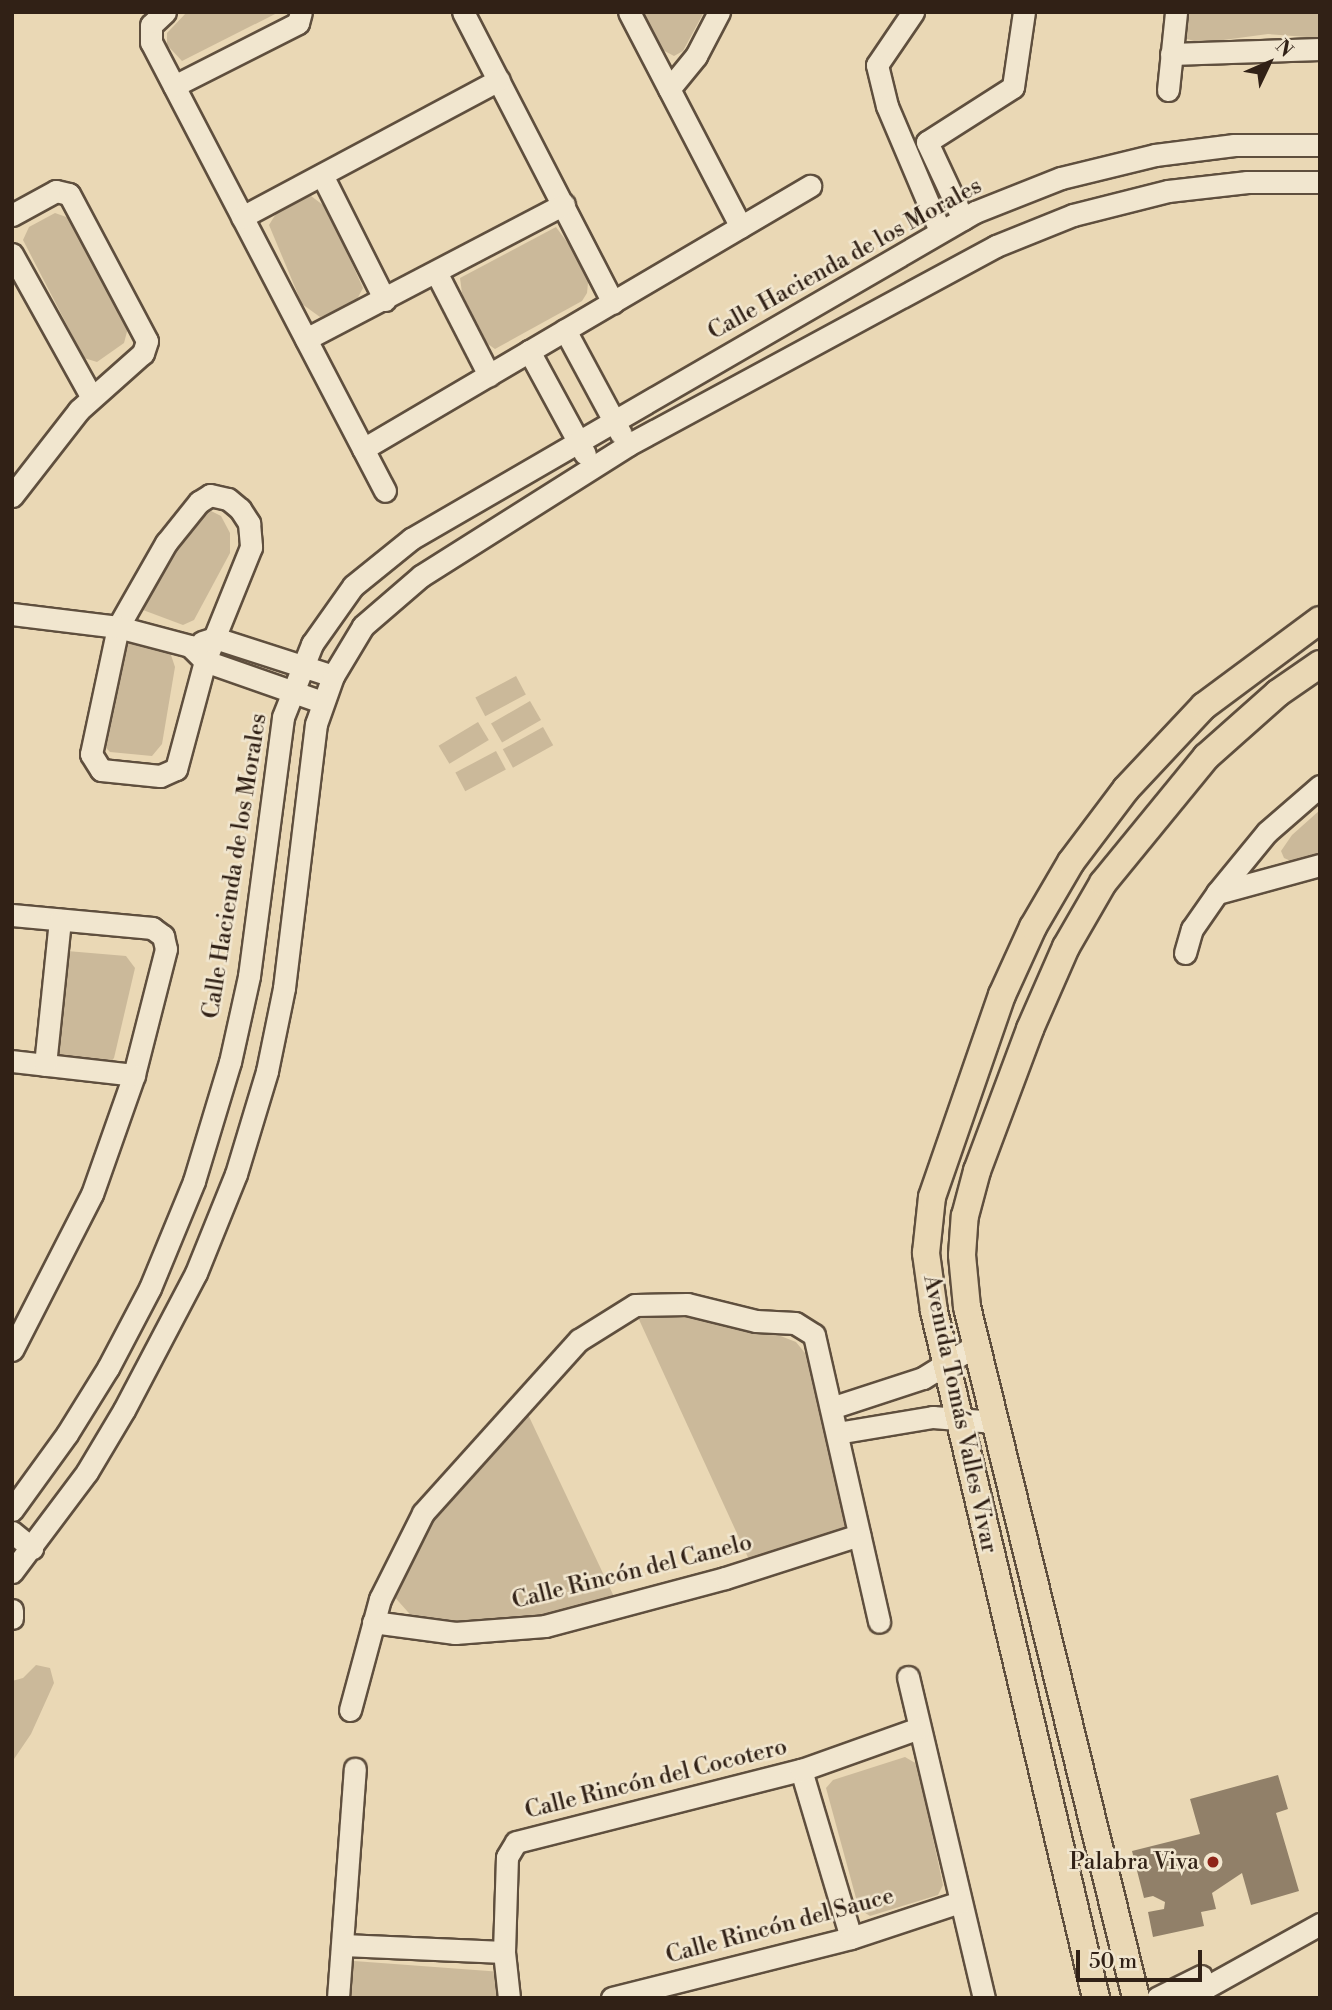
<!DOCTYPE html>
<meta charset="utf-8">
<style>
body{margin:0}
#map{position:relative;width:1332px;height:2010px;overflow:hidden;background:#ead8b5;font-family:"Libre Bodoni",serif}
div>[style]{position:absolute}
.green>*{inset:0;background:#cbb99a;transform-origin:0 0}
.building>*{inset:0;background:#918069}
.roads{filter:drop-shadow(2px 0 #5f4f3e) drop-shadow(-2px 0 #5f4f3e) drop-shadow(0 2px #5f4f3e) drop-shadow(0 -2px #5f4f3e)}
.minor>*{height:21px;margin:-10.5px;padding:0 10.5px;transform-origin:10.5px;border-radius:10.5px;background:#f1e6cf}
.major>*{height:26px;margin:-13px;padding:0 13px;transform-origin:13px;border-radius:13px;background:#ead8b5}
.dots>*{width:19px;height:19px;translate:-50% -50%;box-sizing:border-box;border:4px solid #f1e6cf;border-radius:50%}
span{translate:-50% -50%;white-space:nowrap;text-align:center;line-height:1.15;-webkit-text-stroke:5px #f1e6cf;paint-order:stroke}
.street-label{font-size:23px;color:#312116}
.poi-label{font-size:23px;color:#312116}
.right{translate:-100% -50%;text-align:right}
.frame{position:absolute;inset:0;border:14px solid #312116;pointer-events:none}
.north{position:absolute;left:1234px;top:28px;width:70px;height:70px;-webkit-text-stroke:5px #f1e6cf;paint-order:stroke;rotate:46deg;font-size:19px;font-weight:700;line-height:28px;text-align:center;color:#312116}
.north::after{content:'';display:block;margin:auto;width:24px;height:32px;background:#312116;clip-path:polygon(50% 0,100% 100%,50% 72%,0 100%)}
.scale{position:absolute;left:1076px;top:1950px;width:126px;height:32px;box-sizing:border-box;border:4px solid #312116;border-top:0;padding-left:9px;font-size:21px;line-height:24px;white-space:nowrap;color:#312116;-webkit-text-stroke:5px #f1e6cf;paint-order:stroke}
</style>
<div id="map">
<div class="green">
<i style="clip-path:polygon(187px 12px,279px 12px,182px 61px,167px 45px,167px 33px)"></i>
<i style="clip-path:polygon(639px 12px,704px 12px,683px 51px,674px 56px,657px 47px)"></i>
<i style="clip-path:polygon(1182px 12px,1320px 12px,1320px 38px,1268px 34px,1201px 43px,1187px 39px)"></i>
<i style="clip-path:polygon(311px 196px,327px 208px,363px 288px,355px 303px,320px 317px,302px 304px,269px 225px,277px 212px)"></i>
<i style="clip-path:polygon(55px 213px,72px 219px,128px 328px,124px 343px,97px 362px,84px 358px,23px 240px,29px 227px)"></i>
<i style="clip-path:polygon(556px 227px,589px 272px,587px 293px,582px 301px,495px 349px,485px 342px,462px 293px,460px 278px)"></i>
<i style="clip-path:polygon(211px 511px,221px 516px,230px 533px,230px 553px,194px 620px,183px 625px,143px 610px,139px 597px,198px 515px)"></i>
<i style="clip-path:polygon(132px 640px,170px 652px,175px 667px,162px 744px,152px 756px,110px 752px,101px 743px,118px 647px)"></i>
<i style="left:516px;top:676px;width:21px;height:46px;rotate:62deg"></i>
<i style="left:530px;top:701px;width:22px;height:45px;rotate:60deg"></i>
<i style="left:478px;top:722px;width:21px;height:46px;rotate:59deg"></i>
<i style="left:543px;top:727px;width:21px;height:46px;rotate:61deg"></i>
<i style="left:496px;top:751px;width:21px;height:46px;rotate:62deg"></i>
<i style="clip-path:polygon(1320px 810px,1320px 855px,1293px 862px,1284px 858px,1281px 851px,1292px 835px)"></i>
<i style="clip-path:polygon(67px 951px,126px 956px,135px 968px,114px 1058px,106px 1068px,58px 1064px,49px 1054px,58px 961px)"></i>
<i style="clip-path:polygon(665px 1311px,778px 1335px,796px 1342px,813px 1363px,849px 1524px,837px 1536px,751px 1564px,636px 1313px)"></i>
<i style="clip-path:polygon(524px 1406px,617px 1603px,560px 1623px,416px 1621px,391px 1593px,414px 1535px)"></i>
<i style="clip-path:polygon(36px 1665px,50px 1668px,54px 1683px,31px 1734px,12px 1762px,12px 1681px,23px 1678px)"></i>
<i style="clip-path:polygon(905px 1757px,917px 1764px,943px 1885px,938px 1895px,870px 1916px,859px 1909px,826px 1788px,833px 1780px)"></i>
<i style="clip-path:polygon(354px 1961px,502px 1972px,510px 1998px,351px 1998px)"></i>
</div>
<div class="building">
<i style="clip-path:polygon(1278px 1775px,1288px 1809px,1276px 1813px,1299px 1891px,1251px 1905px,1242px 1873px,1212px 1893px,1216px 1909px,1201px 1912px,1204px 1926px,1153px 1937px,1148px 1912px,1164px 1909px,1165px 1902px,1153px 1896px,1144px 1898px,1132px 1851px,1200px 1834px,1190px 1799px)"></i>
</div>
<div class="roads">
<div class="minor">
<i style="left:165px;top:12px;width:19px;rotate:137deg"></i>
<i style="left:151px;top:25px;width:17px;rotate:90deg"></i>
<i style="left:151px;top:42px;width:506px;rotate:62.47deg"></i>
<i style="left:463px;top:12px;width:327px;rotate:62.7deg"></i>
<i style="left:629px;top:12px;width:242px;rotate:62.5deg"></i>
<i style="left:913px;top:12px;width:64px;rotate:124.2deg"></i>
<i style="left:877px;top:65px;width:42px;rotate:76.3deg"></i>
<i style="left:887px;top:106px;width:136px;rotate:67deg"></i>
<i style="left:1171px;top:54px;width:149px;rotate:-1.9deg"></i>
<i style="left:174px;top:86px;width:139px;rotate:-26.9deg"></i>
<i style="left:298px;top:23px;width:11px;rotate:-75deg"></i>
<i style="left:669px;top:89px;width:43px;rotate:-50.7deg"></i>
<i style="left:696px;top:56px;width:50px;rotate:-62.4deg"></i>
<i style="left:1168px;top:90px;width:78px;rotate:-84.1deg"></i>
<i style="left:322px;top:175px;width:140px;rotate:63.3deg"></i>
<i style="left:12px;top:215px;width:50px;rotate:-28.6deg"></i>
<i style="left:56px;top:191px;width:13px;rotate:13deg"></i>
<i style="left:69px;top:194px;width:166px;rotate:62deg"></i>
<i style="left:147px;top:341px;width:13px;rotate:108deg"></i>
<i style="left:143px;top:353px;width:86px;rotate:138.3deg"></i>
<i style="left:79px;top:410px;width:109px;rotate:127.9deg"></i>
<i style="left:242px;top:217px;width:291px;rotate:-28.1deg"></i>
<i style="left:963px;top:219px;width:85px;rotate:-115.1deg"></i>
<i style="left:927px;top:142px;width:102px;rotate:-32.6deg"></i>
<i style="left:1013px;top:87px;width:76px;rotate:-81.7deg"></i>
<i style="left:12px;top:254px;width:162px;rotate:60.9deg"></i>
<i style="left:437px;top:274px;width:114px;rotate:62.8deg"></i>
<i style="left:565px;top:330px;width:118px;rotate:61.7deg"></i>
<i style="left:306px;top:339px;width:291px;rotate:-27.6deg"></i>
<i style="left:529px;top:351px;width:117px;rotate:61.5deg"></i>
<i style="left:363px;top:449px;width:519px;rotate:-30.47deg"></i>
<i style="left:210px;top:495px;width:18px;rotate:13deg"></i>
<i style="left:228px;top:499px;width:16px;rotate:40deg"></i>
<i style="left:240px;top:509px;width:17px;rotate:57deg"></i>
<i style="left:249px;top:523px;width:24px;rotate:85deg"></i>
<i style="left:251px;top:547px;width:123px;rotate:112deg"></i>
<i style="left:205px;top:661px;width:112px;rotate:105deg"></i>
<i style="left:176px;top:769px;width:17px;rotate:156deg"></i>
<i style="left:160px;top:776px;width:59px;rotate:-174.2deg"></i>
<i style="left:101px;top:770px;width:19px;rotate:-122deg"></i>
<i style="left:91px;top:754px;width:130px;rotate:-78deg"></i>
<i style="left:118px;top:627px;width:97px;rotate:-60.3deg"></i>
<i style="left:166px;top:543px;width:53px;rotate:-51.2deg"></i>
<i style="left:199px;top:502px;width:13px;rotate:-32deg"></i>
<i style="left:12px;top:614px;width:107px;rotate:7deg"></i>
<i style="left:118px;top:627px;width:74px;rotate:14.8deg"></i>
<i style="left:190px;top:646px;width:21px;rotate:45deg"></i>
<i style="left:205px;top:661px;width:124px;rotate:19.3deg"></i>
<i style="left:202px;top:642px;width:14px;rotate:-17deg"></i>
<i style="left:215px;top:638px;width:124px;rotate:17.9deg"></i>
<i style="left:1217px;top:893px;width:107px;rotate:-15.2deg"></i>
<i style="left:12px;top:915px;width:141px;rotate:5.3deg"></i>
<i style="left:152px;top:928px;width:14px;rotate:36deg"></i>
<i style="left:163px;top:936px;width:13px;rotate:77deg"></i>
<i style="left:166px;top:949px;width:130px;rotate:104.3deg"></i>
<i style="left:134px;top:1075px;width:126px;rotate:109.4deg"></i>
<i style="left:92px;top:1194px;width:175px;rotate:117.1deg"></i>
<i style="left:1185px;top:953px;width:25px;rotate:-74deg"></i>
<i style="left:1192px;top:929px;width:44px;rotate:-55.2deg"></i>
<i style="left:1217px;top:893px;width:79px;rotate:-50.7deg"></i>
<i style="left:1267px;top:832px;width:70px;rotate:-41deg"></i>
<i style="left:12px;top:1061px;width:123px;rotate:6.5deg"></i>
<i style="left:45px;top:1065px;width:146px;rotate:-84.1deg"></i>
<i style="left:831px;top:1408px;width:97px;rotate:-18.1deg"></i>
<i style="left:923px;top:1378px;width:62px;rotate:-31.9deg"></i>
<i style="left:837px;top:1433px;width:97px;rotate:-9.5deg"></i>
<i style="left:933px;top:1417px;width:61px;rotate:4.7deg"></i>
<i style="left:12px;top:1510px;width:94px;rotate:-54.1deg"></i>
<i style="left:67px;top:1434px;width:78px;rotate:-58.2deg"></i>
<i style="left:108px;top:1368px;width:90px;rotate:-62.3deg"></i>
<i style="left:150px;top:1288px;width:116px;rotate:-67.6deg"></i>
<i style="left:194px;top:1181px;width:124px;rotate:-73.2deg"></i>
<i style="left:230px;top:1062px;width:88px;rotate:-77.5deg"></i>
<i style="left:249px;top:976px;width:261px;rotate:-82.5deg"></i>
<i style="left:283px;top:717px;width:79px;rotate:-68.3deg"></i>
<i style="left:312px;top:644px;width:71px;rotate:-54.7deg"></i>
<i style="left:353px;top:586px;width:75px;rotate:-39deg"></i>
<i style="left:411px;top:539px;width:652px;rotate:-30.1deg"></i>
<i style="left:975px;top:212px;width:92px;rotate:-21.6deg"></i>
<i style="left:1061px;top:178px;width:97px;rotate:-13.7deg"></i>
<i style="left:1155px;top:155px;width:80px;rotate:-7.2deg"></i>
<i style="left:1234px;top:145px;width:86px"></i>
<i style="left:12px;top:1532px;width:26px;rotate:39deg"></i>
<i style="left:12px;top:1572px;width:125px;rotate:-53.1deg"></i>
<i style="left:87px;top:1472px;width:72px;rotate:-59.2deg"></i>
<i style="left:124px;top:1410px;width:155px;rotate:-62.3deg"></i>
<i style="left:196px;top:1273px;width:107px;rotate:-68deg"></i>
<i style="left:236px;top:1174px;width:108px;rotate:-73.2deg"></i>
<i style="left:267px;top:1071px;width:85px;rotate:-78.4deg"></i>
<i style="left:284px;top:988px;width:266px;rotate:-83.1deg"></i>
<i style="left:316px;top:724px;width:51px;rotate:-70.5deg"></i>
<i style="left:333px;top:676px;width:58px;rotate:-59deg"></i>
<i style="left:363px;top:626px;width:77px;rotate:-40.8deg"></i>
<i style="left:421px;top:576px;width:245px;rotate:-32.3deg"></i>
<i style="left:628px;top:445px;width:418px;rotate:-28.4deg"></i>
<i style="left:996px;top:246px;width:83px;rotate:-21.9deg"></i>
<i style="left:1073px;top:215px;width:98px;rotate:-14.2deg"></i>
<i style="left:1168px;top:191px;width:80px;rotate:-6.5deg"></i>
<i style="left:1247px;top:182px;width:73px"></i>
<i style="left:12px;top:1610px;width:8px;rotate:90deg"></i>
<i style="left:373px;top:1622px;width:83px;rotate:7.6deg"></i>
<i style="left:455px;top:1633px;width:90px;rotate:-4.4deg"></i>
<i style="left:545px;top:1626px;width:186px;rotate:-14.9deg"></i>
<i style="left:725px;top:1578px;width:141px;rotate:-17.8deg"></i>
<i style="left:908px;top:1677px;width:330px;rotate:76.7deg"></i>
<i style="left:350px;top:1710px;width:115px;rotate:-74.9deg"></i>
<i style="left:380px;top:1599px;width:96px;rotate:-63.4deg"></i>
<i style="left:423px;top:1513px;width:233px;rotate:-48deg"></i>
<i style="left:579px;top:1340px;width:66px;rotate:-32deg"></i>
<i style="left:635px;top:1305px;width:52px;rotate:-1.1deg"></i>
<i style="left:687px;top:1304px;width:71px;rotate:13.8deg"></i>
<i style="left:756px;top:1321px;width:39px;rotate:3deg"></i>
<i style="left:795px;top:1323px;width:22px;rotate:32deg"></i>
<i style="left:814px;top:1335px;width:294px;rotate:77.2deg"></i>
<i style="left:801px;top:1770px;width:175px;rotate:73.4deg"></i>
<i style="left:343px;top:1945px;width:161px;rotate:2.5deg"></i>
<i style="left:338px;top:1998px;width:230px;rotate:-85.8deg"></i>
<i style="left:509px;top:1998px;width:46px;rotate:-96.2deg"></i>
<i style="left:504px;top:1952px;width:95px;rotate:-88.2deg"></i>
<i style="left:507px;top:1857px;width:17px;rotate:-59deg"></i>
<i style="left:516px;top:1842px;width:294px;rotate:-14.2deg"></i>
<i style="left:801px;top:1770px;width:125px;rotate:-19.6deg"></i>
<i style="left:612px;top:1998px;width:246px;rotate:-14.1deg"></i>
<i style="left:851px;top:1938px;width:115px;rotate:-18.3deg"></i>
<i style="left:1157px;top:1998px;width:49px;rotate:-26.6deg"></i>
<i style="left:1187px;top:1998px;width:152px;rotate:-29.1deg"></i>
</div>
<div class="major">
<i style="left:1096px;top:1998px;width:706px;rotate:-103.27deg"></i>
<i style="left:934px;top:1311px;width:59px;rotate:-97.9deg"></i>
<i style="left:926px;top:1253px;width:56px;rotate:-83.9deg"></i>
<i style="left:932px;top:1197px;width:214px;rotate:-70.9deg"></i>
<i style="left:1002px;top:995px;width:75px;rotate:-65.5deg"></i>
<i style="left:1033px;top:927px;width:75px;rotate:-59.7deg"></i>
<i style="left:1071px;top:862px;width:91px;rotate:-53deg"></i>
<i style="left:1126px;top:789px;width:114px;rotate:-46.8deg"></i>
<i style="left:1204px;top:706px;width:144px;rotate:-36.6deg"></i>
<i style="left:1136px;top:1998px;width:711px;rotate:-103.74deg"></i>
<i style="left:967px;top:1307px;width:52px;rotate:-95.5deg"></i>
<i style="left:962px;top:1255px;width:39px;rotate:-86deg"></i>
<i style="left:965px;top:1216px;width:47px;rotate:-75.1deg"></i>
<i style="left:977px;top:1171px;width:152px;rotate:-69.5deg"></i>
<i style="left:1030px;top:1029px;width:90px;rotate:-66.3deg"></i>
<i style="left:1066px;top:947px;width:74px;rotate:-60deg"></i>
<i style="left:1103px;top:883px;width:163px;rotate:-50.7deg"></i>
<i style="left:1206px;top:757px;width:96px;rotate:-41.6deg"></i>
<i style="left:1278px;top:693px;width:51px;rotate:-34.6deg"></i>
</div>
</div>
<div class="dots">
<i style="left:1213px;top:1862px;background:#8f2418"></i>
</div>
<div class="street-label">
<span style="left:845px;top:259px;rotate:-29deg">Calle Hacienda de los Morales</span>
<span style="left:235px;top:866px;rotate:-81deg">Calle Hacienda de los Morales</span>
<span style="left:960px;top:1414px;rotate:78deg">Avenida Tomás Valles Vivar</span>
<span style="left:632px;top:1572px;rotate:-14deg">Calle Rincón del Canelo</span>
<span style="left:656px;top:1779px;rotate:-14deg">Calle Rincón del Cocotero</span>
<span style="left:780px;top:1926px;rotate:-15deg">Calle Rincón del Sauce</span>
</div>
<div class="poi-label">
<span class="right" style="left:1199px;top:1862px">Palabra Viva</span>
</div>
<div class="frame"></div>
<div class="north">N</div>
<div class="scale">50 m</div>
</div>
